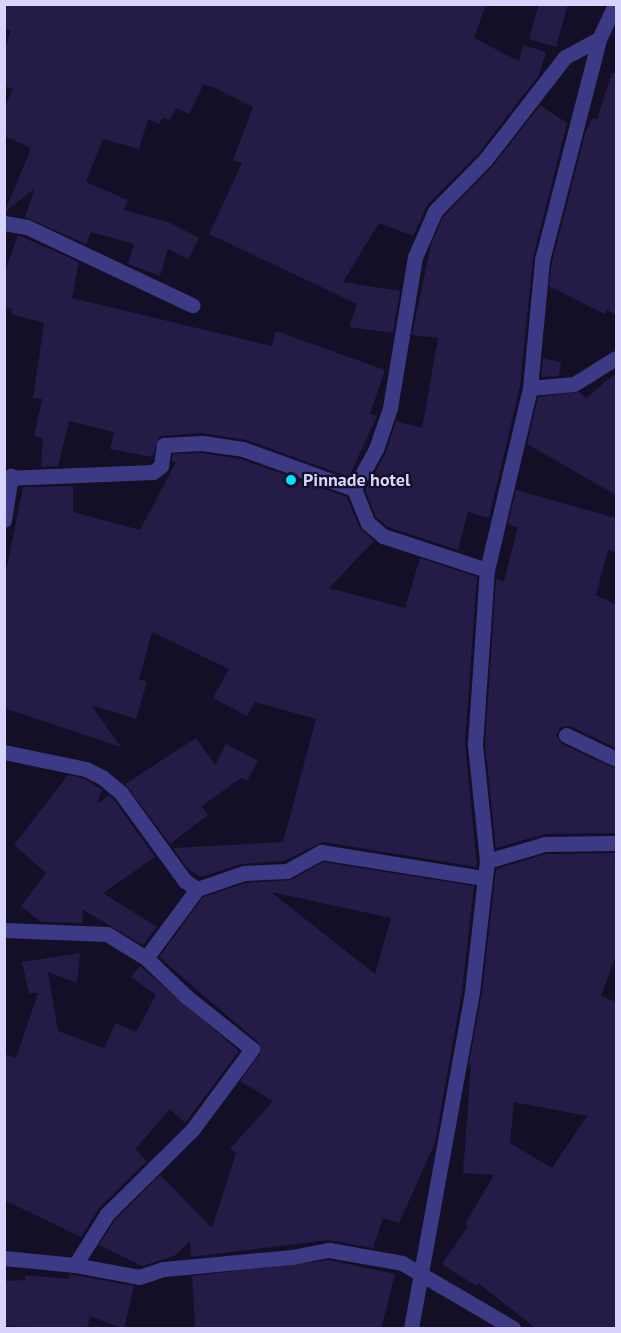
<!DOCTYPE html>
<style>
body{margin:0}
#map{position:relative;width:621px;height:1333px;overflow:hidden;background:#130f26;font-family:"PT Sans",sans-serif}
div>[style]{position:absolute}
.building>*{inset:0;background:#241b47}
.minor>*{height:15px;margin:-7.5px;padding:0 7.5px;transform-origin:7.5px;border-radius:7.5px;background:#3d3a85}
.dots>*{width:16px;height:16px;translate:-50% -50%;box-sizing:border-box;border:3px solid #130f26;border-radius:50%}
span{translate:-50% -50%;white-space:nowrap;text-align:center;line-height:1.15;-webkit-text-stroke:4.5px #130f26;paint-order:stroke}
.poi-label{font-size:18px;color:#d9d4ff;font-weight:700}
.left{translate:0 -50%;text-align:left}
.frame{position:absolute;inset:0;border:6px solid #d9d4ff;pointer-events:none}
</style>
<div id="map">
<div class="building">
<i style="clip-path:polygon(4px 4px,486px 4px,474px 38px,519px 61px,523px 45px,546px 52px,539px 75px,478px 154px,428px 204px,413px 236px,379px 223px,343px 282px,400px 291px,393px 333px,349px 327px,357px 304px,209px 234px,242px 163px,233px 160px,253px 107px,213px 87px,203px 85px,189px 114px,176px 108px,170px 120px,163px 117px,159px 124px,148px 119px,139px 149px,103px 139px,86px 182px,128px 200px,124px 210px,168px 222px,199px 238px,188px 259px,168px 249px,160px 276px,128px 264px,134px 244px,91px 232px,86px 244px,25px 217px,35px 188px,4px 213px,30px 151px,29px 147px,4px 136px,4px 108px,13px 89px,4px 86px,4px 51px,11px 31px,4px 28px)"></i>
<i style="clip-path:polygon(539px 4px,568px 4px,556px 47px,529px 39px)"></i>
<i style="clip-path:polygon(612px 73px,616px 73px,616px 315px,607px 310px,604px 314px,549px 286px,552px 262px,585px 134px,592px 118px,597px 119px)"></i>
<i style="clip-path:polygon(540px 105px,567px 123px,533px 258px,520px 386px,489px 518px,468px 512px,458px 550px,388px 527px,376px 517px,365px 490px,385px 454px,396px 421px,422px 428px,438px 338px,412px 335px,431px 244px,443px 217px,493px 166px)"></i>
<i style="clip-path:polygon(18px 235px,79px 262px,72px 298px,272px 346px,276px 331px,385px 370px,370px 414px,377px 416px,349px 477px,246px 440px,203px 433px,160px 436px,152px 457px,110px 449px,114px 432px,69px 421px,58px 466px,41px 467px,43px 438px,34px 436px,42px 399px,33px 398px,44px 323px,11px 314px,12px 309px,4px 307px,4px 274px)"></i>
<i style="clip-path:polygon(543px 358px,561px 362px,559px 376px,541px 377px)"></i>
<i style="clip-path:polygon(616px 373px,616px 495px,527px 444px,538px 397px,579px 392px,586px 398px)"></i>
<i style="clip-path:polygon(202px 453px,241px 459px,347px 497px,359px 527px,374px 541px,329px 588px,405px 608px,420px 558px,477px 577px,465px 743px,477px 867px,323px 842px,284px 861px,241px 864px,201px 877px,188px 869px,173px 848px,283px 842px,316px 719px,255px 702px,247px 716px,213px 698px,229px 669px,152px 632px,139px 679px,147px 682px,136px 719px,91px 705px,121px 747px,4px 708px,4px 581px,23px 487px,73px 486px,73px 512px,140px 530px,176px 462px,172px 461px,173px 454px)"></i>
<i style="clip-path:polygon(516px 490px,616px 518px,616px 552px,608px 550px,596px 595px,616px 605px,616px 748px,570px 726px,561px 727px,556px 735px,562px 744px,616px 769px,616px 833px,545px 834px,496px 848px,485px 744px,496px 579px,504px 581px,518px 527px,508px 524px)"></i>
<i style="clip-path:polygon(196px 738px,215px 765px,226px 744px,258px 761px,247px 781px,241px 778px,202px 806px,208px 815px,170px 844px,125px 784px)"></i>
<i style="clip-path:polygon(68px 775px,83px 778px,102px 790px,97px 804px,109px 795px,114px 800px,155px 857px,103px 893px,157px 927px,143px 945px,83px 910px,82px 923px,41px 922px,21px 906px,46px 873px,14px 845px)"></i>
<i style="clip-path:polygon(evenodd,616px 853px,616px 955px,601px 996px,616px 1002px,616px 1329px,537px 1329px,478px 1283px,476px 1286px,442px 1264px,468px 1226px,465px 1224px,494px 1175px,463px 1173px,471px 1063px,468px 1068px,482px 993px,496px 869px,546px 854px,616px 853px,514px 1102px,587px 1116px,552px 1168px,510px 1143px,514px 1102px)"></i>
<i style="clip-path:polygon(evenodd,323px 862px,474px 886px,462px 991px,435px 1143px,399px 1223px,383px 1218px,373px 1248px,328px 1240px,191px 1257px,190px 1241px,174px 1256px,142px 1266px,99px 1245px,115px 1220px,160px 1175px,212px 1228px,236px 1153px,230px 1149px,273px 1101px,240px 1081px,260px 1054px,258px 1042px,159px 957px,203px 897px,246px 883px,291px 880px,323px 862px,271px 892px,391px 918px,375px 974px,271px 892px)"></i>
<i style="clip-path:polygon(80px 953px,77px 983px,48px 972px,58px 1031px,104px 1048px,116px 1023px,136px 1032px,156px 995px,131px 977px,140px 966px,239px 1051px,185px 1123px,170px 1109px,135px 1149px,147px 1161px,100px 1207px,81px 1237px,4px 1200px,4px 1054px,16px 1058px,38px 993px,29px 993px,22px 962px)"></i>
<i style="clip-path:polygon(329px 1260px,395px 1274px,381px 1329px,195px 1329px,193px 1291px,196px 1291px,193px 1290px,192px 1276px)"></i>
<i style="clip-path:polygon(69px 1274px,134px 1286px,124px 1329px,90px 1316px,87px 1329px,4px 1326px,4px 1281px,25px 1280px,25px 1275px,69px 1279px)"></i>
</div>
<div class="minor">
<i style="left:4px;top:223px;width:23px;rotate:10deg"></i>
<i style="left:27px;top:227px;width:183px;rotate:25.3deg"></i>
<i style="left:530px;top:388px;width:44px;rotate:-5.2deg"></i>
<i style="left:574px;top:384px;width:49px;rotate:-31.8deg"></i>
<i style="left:4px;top:478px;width:149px;rotate:-2.3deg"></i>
<i style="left:153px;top:472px;width:10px;rotate:-37deg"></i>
<i style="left:161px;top:466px;width:21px;rotate:-82deg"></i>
<i style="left:164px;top:445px;width:38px;rotate:-3deg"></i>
<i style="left:202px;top:443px;width:41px;rotate:8.3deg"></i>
<i style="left:243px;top:449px;width:118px;rotate:19.8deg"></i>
<i style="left:354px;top:489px;width:37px;rotate:68deg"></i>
<i style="left:368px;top:523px;width:20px;rotate:41deg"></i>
<i style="left:383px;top:536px;width:109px;rotate:18.1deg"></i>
<i style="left:354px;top:489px;width:46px;rotate:-61.2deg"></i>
<i style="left:376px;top:449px;width:43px;rotate:-71.1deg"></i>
<i style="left:390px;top:408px;width:153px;rotate:-80.6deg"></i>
<i style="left:415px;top:257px;width:50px;rotate:-66.5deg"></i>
<i style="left:435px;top:211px;width:71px;rotate:-45.6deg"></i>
<i style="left:485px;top:160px;width:130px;rotate:-52.2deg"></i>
<i style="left:565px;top:57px;width:38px;rotate:-28deg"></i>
<i style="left:4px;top:520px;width:45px;rotate:-81deg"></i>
<i style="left:566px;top:735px;width:55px;rotate:25.6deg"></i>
<i style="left:4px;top:752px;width:84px;rotate:11.7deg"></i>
<i style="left:86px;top:769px;width:18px;rotate:27deg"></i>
<i style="left:102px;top:777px;width:25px;rotate:40deg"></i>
<i style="left:121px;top:793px;width:109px;rotate:54deg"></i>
<i style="left:185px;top:881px;width:14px;rotate:34deg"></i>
<i style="left:487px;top:861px;width:60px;rotate:-16.3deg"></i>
<i style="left:545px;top:844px;width:71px;rotate:-0.8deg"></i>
<i style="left:4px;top:930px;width:103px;rotate:2.2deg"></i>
<i style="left:107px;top:934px;width:46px;rotate:31.6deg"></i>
<i style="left:146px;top:958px;width:57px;rotate:43.6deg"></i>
<i style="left:187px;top:997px;width:83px;rotate:38.7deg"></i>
<i style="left:252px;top:1049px;width:101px;rotate:126.5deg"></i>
<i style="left:192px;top:1130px;width:120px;rotate:135.3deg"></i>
<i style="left:107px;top:1214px;width:60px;rotate:122.1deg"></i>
<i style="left:146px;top:958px;width:86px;rotate:-53.5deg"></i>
<i style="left:197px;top:889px;width:50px;rotate:-18.8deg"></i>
<i style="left:244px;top:873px;width:43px;rotate:-2.7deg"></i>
<i style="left:287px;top:871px;width:39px;rotate:-29deg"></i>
<i style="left:321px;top:852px;width:165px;rotate:9.1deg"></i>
<i style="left:4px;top:1258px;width:71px;rotate:5.6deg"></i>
<i style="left:75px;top:1265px;width:65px;rotate:10.6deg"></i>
<i style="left:139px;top:1277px;width:26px;rotate:-18deg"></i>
<i style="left:164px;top:1269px;width:129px;rotate:-5.4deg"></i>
<i style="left:292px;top:1257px;width:38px;rotate:-11deg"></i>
<i style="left:329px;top:1250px;width:74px;rotate:10.1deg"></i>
<i style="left:402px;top:1263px;width:129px;rotate:30.4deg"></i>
<i style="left:411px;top:1328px;width:341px;rotate:-79.7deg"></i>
<i style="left:472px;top:992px;width:132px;rotate:-83.5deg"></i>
<i style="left:487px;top:861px;width:118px;rotate:-95.9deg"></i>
<i style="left:475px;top:744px;width:174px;rotate:-86.1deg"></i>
<i style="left:487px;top:570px;width:187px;rotate:-76.7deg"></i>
<i style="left:530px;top:388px;width:129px;rotate:-84.6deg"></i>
<i style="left:542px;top:260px;width:228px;rotate:-75.5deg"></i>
<i style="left:599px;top:39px;width:38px;rotate:-65deg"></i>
</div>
<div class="dots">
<i style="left:291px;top:480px;background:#00e5ff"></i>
</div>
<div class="poi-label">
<span class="left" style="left:303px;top:480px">Pinnade hotel</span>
</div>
<div class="frame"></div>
</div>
